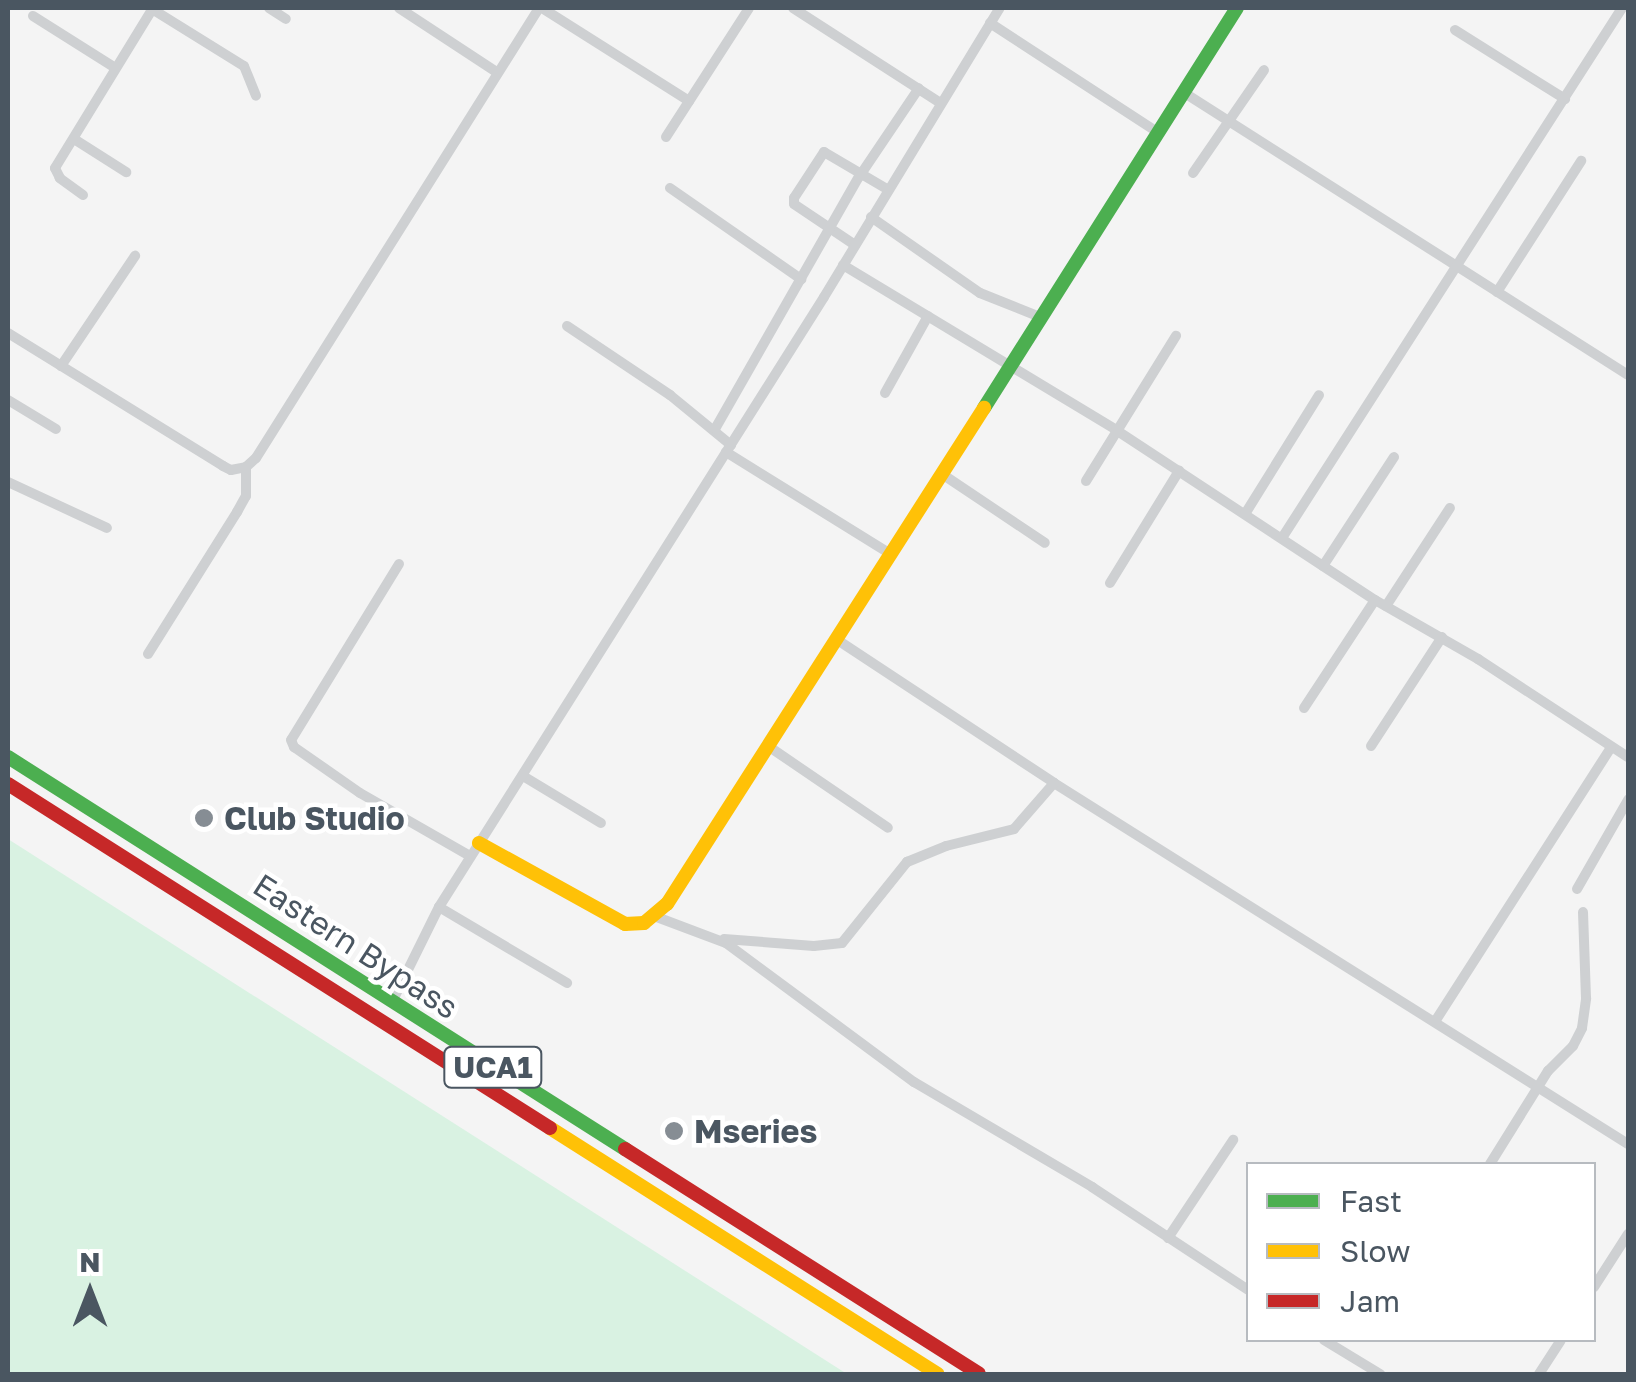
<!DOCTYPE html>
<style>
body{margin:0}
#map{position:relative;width:1636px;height:1382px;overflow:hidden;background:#f4f4f4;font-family:"Golos Text",sans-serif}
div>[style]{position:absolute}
.green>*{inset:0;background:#d9f2e2}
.street>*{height:10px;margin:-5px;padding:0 5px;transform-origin:5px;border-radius:5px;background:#ced0d2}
.fast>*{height:14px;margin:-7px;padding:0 7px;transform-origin:7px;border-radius:7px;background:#4caf50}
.slow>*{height:14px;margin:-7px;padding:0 7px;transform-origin:7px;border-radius:7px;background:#ffc107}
.jam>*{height:14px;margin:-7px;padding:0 7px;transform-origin:7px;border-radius:7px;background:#c62828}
.dots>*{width:28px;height:28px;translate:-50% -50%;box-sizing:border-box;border:5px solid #fff;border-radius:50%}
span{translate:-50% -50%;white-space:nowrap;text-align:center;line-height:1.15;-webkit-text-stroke:9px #fff;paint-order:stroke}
.shield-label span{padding:2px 8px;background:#fff;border:2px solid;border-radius:8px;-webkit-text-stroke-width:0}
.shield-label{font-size:30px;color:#4a5661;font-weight:700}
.poi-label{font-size:32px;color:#4a5661;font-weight:700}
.left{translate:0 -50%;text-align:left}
.street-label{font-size:32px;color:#4a5661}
.frame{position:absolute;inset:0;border:10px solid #4a5661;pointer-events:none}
.legend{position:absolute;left:1246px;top:1162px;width:350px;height:180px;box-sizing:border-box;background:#fff;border:2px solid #b7bbc0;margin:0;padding:12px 18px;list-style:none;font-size:30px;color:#4a5661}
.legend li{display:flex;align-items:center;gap:20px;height:50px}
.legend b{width:50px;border:2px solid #b7bbc0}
.north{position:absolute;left:40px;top:1242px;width:100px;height:100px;-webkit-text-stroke:8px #fff;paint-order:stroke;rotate:0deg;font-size:28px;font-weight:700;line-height:40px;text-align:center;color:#4a5661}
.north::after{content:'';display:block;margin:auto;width:35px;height:45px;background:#4a5661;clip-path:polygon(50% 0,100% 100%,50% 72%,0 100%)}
</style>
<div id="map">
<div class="green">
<i style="clip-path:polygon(8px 839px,847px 1374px,8px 1374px)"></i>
</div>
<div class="street">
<i style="left:269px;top:8px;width:20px;rotate:33deg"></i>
<i style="left:399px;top:8px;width:118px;rotate:33.3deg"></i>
<i style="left:542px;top:8px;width:174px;rotate:32.3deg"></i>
<i style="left:793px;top:8px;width:174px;rotate:32.8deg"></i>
<i style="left:152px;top:9px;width:108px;rotate:31.8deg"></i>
<i style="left:244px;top:66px;width:32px;rotate:68deg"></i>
<i style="left:33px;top:16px;width:96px;rotate:32.2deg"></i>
<i style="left:990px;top:23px;width:199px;rotate:33.1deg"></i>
<i style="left:1455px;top:30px;width:130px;rotate:32.1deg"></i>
<i style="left:1183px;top:92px;width:527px;rotate:32.45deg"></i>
<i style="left:666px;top:137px;width:153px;rotate:-57.2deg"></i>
<i style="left:74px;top:139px;width:62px;rotate:32.4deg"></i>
<i style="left:1193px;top:173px;width:125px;rotate:-55.4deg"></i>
<i style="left:670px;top:188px;width:160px;rotate:34.8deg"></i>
<i style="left:83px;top:195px;width:29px;rotate:-144deg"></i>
<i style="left:60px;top:178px;width:11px;rotate:-117deg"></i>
<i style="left:55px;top:168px;width:188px;rotate:-58.5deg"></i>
<i style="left:871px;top:217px;width:133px;rotate:34.9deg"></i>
<i style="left:980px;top:293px;width:65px;rotate:21.8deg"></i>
<i style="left:855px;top:245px;width:73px;rotate:-146.1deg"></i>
<i style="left:794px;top:204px;width:6px;rotate:-90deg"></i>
<i style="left:794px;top:198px;width:55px;rotate:-56.9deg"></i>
<i style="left:824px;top:152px;width:73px;rotate:30.4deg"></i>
<i style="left:843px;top:265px;width:319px;rotate:31.1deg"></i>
<i style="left:1116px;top:430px;width:310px;rotate:33.3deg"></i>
<i style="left:1375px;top:600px;width:119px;rotate:29.8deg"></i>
<i style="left:1478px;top:659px;width:179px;rotate:33.2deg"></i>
<i style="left:1497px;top:292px;width:156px;rotate:-57.3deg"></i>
<i style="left:567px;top:326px;width:124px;rotate:33.8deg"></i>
<i style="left:670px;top:395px;width:79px;rotate:39.3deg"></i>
<i style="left:8px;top:333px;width:253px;rotate:31.7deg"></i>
<i style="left:223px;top:466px;width:9px;rotate:27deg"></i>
<i style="left:231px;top:470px;width:15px;rotate:-11deg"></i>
<i style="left:246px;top:467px;width:13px;rotate:-42deg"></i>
<i style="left:256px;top:458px;width:532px;rotate:-57.83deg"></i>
<i style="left:61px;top:366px;width:133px;rotate:-56.1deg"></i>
<i style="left:885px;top:393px;width:88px;rotate:-60.8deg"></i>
<i style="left:8px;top:400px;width:56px;rotate:31.1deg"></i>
<i style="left:715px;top:429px;width:290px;rotate:-60.3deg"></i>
<i style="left:859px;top:177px;width:107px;rotate:-56deg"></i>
<i style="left:726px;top:452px;width:195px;rotate:31.8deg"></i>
<i style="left:945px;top:476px;width:120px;rotate:33.8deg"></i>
<i style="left:1086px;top:481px;width:171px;rotate:-58.2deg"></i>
<i style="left:8px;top:482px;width:109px;rotate:24.9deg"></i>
<i style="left:1245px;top:514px;width:140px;rotate:-58.1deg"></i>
<i style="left:1282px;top:538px;width:630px;rotate:-57.32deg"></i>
<i style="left:399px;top:564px;width:206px;rotate:121.5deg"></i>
<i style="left:291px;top:740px;width:8px;rotate:67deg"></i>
<i style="left:294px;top:747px;width:80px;rotate:34.9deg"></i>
<i style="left:360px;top:793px;width:127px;rotate:29.8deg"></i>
<i style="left:1323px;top:566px;width:130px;rotate:-56.9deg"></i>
<i style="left:1110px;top:583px;width:132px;rotate:-58.4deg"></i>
<i style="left:1386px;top:606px;width:117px;rotate:-56.9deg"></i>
<i style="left:836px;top:639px;width:261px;rotate:33.4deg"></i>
<i style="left:1054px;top:783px;width:678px;rotate:32.17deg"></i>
<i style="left:148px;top:654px;width:168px;rotate:-57.9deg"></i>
<i style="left:237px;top:512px;width:18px;rotate:-61deg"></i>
<i style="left:246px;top:496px;width:29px;rotate:-90deg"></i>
<i style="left:1304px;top:708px;width:129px;rotate:-56.7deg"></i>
<i style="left:768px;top:746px;width:145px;rotate:34.3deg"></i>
<i style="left:1371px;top:746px;width:130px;rotate:-56.9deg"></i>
<i style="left:523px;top:776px;width:91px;rotate:31.1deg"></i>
<i style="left:1577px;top:889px;width:103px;rotate:-60.2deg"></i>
<i style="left:439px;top:907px;width:149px;rotate:30.7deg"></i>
<i style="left:654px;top:916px;width:77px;rotate:20.6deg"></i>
<i style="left:726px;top:943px;width:234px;rotate:36.5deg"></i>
<i style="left:914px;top:1082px;width:207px;rotate:30.5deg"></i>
<i style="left:1092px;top:1187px;width:187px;rotate:33.4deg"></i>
<i style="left:724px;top:939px;width:90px;rotate:4.4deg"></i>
<i style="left:814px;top:946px;width:28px;rotate:-6deg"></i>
<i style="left:842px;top:943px;width:104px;rotate:-51.3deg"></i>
<i style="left:907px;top:862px;width:42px;rotate:-22.3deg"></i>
<i style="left:946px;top:846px;width:70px;rotate:-14deg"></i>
<i style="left:1014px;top:829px;width:61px;rotate:-49deg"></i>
<i style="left:392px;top:1002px;width:106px;rotate:-63.7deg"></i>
<i style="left:439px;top:907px;width:721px;rotate:-57.74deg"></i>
<i style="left:824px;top:297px;width:338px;rotate:-58.7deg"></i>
<i style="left:1436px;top:1020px;width:324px;rotate:-57.3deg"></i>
<i style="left:1490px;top:1164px;width:110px;rotate:-58.1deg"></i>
<i style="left:1548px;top:1071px;width:35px;rotate:-45deg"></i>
<i style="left:1573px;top:1046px;width:20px;rotate:-63deg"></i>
<i style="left:1582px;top:1028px;width:30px;rotate:-82deg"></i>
<i style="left:1586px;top:998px;width:86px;rotate:-92deg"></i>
<i style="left:1168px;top:1238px;width:118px;rotate:-56.4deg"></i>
<i style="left:1594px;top:1287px;width:63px;rotate:-57.3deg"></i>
<i style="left:1324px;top:1340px;width:66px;rotate:31.3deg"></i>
<i style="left:1539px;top:1374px;width:40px;rotate:-57.1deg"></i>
</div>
<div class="fast">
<i style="left:984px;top:408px;width:473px;rotate:-57.7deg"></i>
<i style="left:8px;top:757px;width:731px;rotate:32.43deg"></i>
</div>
<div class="slow">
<i style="left:479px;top:843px;width:167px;rotate:29deg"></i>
<i style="left:625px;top:924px;width:19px;rotate:-3deg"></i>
<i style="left:644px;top:923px;width:30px;rotate:-40deg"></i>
<i style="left:667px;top:904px;width:589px;rotate:-57.42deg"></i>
<i style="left:550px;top:1128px;width:459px;rotate:32.4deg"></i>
</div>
<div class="jam">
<i style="left:8px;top:784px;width:642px;rotate:32.4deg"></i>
<i style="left:625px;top:1149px;width:419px;rotate:32.4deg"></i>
</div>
<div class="dots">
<i style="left:204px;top:818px;background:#868d94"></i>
<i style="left:674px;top:1131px;background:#868d94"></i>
</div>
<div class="shield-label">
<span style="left:493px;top:1067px">UCA1</span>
</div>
<div class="poi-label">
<span class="left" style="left:224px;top:818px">Club Studio</span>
<span class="left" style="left:694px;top:1131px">Mseries</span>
</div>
<div class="street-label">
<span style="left:356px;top:946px;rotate:33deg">Eastern Bypass</span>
</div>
<div class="frame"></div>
<ul class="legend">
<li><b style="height:12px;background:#4caf50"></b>Fast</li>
<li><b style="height:12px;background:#ffc107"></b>Slow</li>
<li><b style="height:12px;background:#c62828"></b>Jam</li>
</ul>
<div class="north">N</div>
</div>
